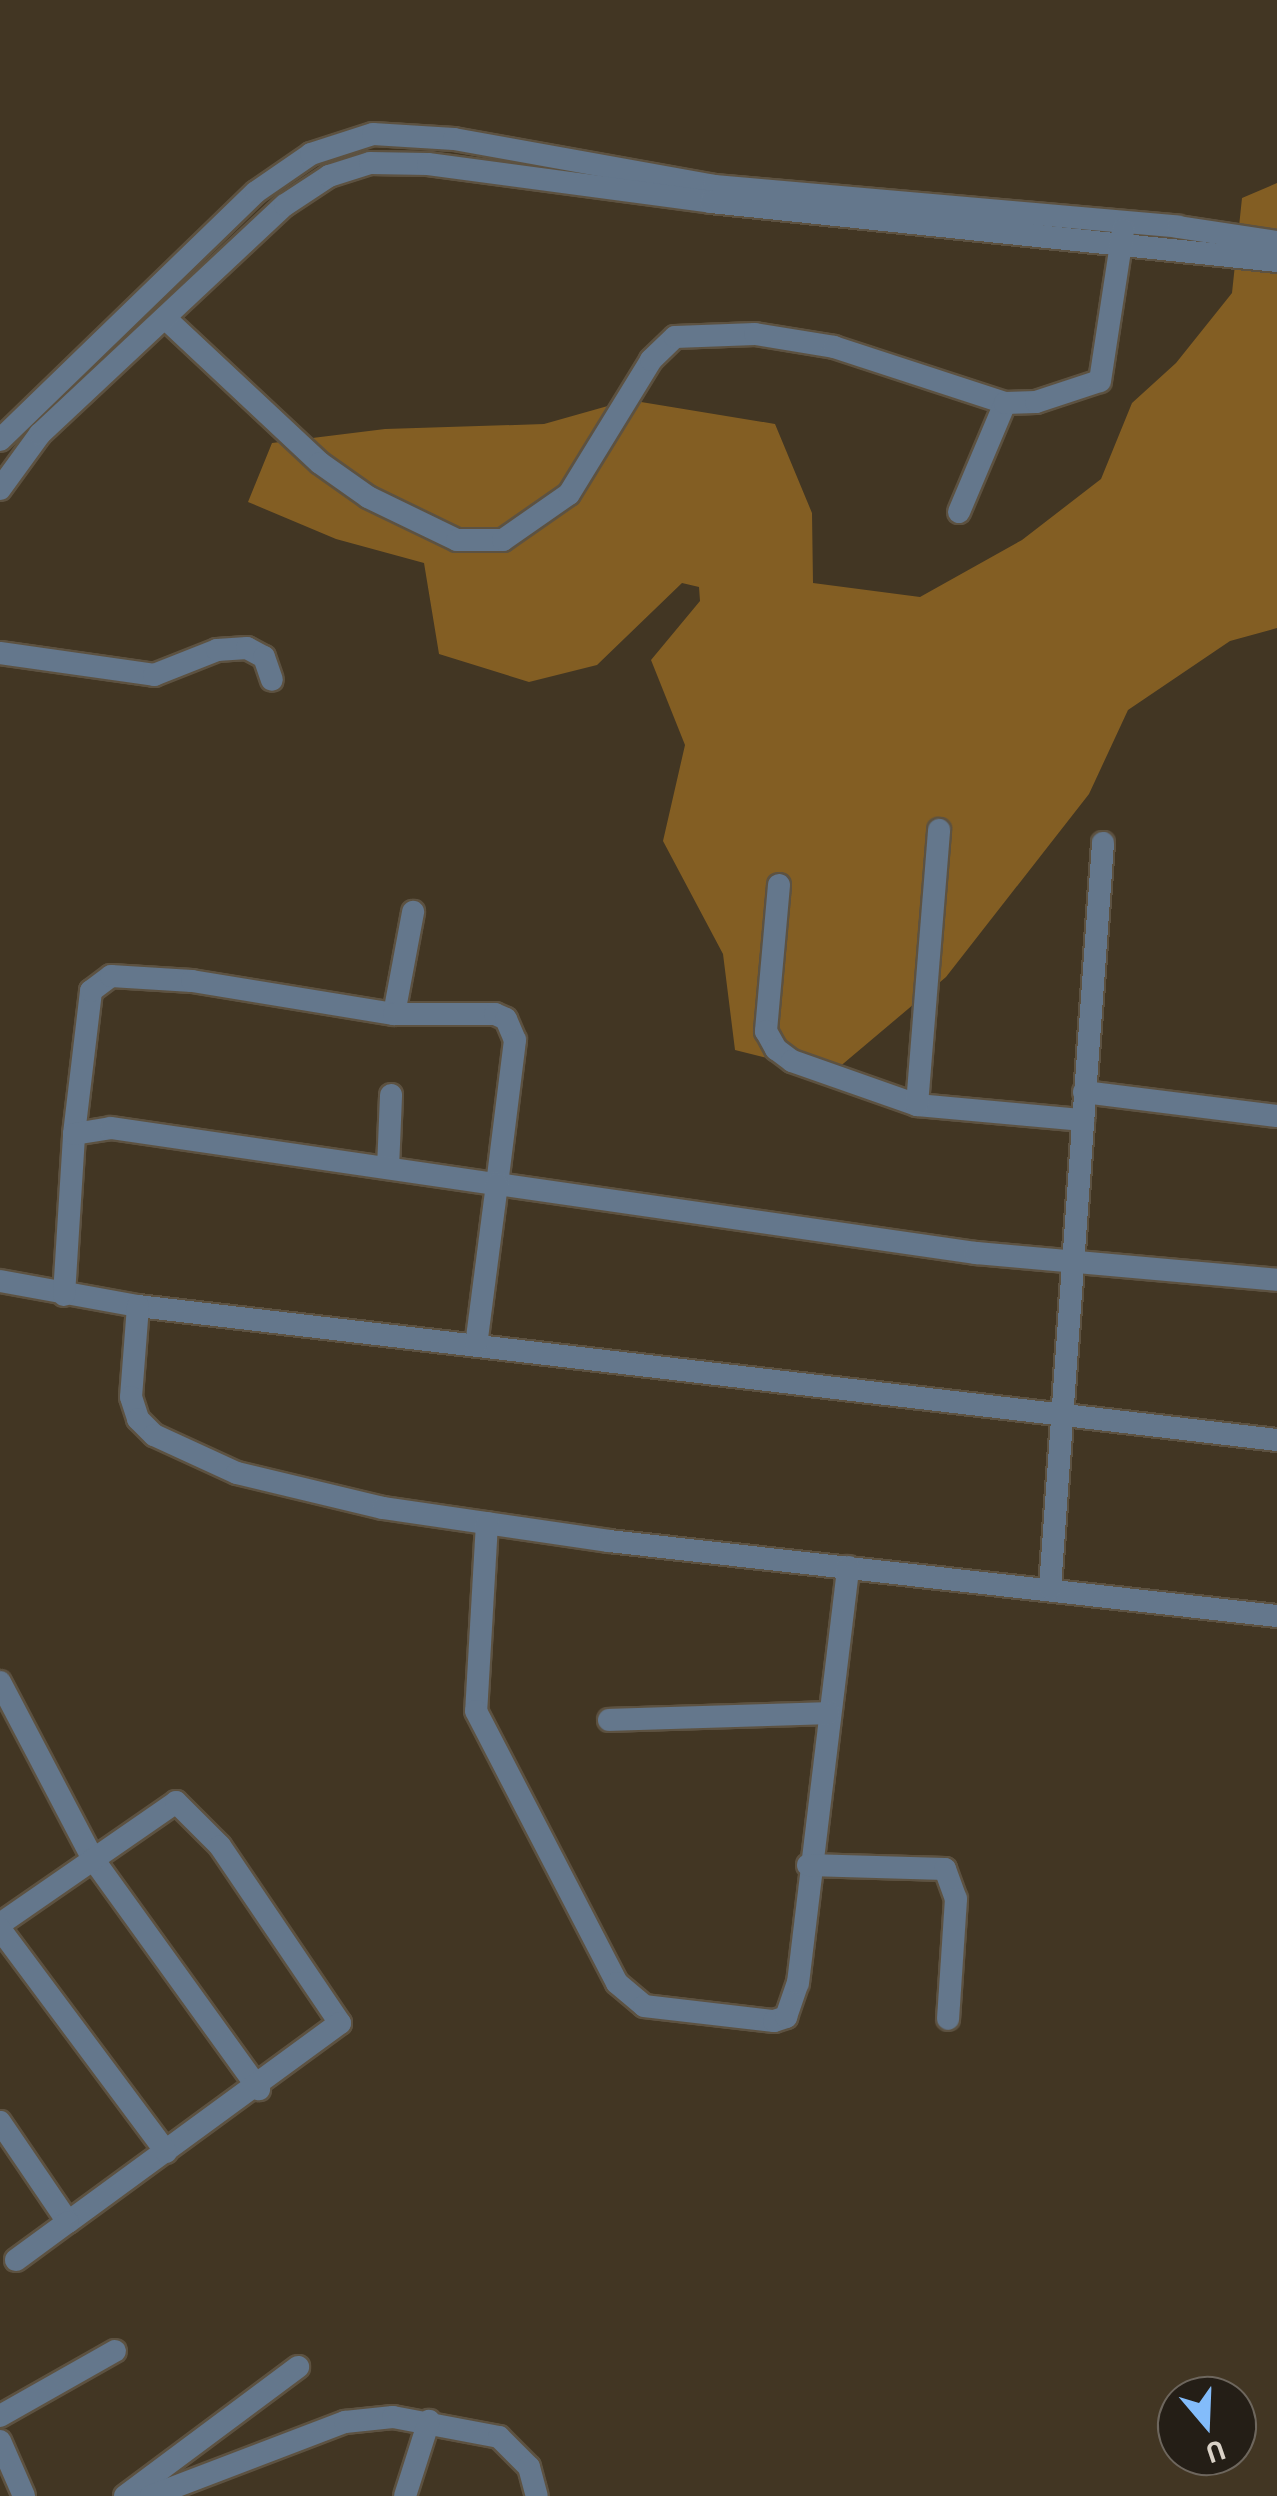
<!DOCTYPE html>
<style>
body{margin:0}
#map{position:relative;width:1277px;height:2496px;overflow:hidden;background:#423623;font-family:Barlow,sans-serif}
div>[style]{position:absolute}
.forest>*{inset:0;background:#835e23}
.roads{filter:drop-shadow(2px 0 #5d5241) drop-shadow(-2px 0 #5d5241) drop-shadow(0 2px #5d5241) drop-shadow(0 -2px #5d5241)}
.minor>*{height:22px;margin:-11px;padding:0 11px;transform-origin:11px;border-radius:11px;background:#64778c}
span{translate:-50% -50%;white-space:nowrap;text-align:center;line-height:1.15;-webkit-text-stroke:10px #241e16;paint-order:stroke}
.north{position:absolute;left:1157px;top:2376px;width:100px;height:100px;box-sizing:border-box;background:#241e16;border:2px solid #6d665d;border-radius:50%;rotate:161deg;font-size:28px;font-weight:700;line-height:40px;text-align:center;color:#dad2c7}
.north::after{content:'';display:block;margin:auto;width:35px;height:45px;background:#83bcfa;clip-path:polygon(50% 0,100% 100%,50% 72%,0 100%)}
</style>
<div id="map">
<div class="forest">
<i style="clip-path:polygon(1277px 183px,1277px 628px,1230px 641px,1128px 710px,1089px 794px,946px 977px,831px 1074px,735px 1050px,723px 954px,663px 841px,685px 745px,651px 660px,700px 601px,699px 587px,682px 583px,597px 665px,529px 682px,439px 654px,424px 563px,336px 539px,248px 502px,272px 443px,385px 429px,544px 424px,629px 400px,775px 424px,812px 513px,813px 583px,920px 597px,1022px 540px,1101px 479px,1132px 403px,1176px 363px,1232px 293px,1242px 198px)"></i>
</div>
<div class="roads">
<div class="minor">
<i style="left:165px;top:318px;width:212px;rotate:43.1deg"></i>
<i style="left:320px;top:463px;width:59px;rotate:35.3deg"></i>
<i style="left:368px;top:497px;width:99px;rotate:25.8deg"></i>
<i style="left:457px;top:540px;width:46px"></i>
<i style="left:503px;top:540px;width:80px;rotate:-34.9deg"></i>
<i style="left:569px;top:494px;width:157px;rotate:-58.5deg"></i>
<i style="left:651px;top:360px;width:33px;rotate:-44deg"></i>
<i style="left:675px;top:337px;width:80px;rotate:-2.1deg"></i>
<i style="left:755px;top:334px;width:80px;rotate:9.3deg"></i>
<i style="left:834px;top:347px;width:180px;rotate:18.1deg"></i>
<i style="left:0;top:440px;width:356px;rotate:-44.1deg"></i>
<i style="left:256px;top:192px;width:67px;rotate:-34.6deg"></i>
<i style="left:311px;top:154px;width:65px;rotate:-17.9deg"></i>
<i style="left:373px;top:134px;width:81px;rotate:3.5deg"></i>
<i style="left:454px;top:139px;width:264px;rotate:10.2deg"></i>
<i style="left:714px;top:186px;width:466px;rotate:5deg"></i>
<i style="left:1178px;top:227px;width:100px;rotate:8.6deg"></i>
<i style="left:0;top:489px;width:68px;rotate:-54deg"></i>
<i style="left:40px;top:434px;width:335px;rotate:-43.1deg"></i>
<i style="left:285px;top:205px;width:53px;rotate:-33.4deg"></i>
<i style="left:329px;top:176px;width:43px;rotate:-17.6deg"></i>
<i style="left:370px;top:163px;width:58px;rotate:1deg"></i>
<i style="left:428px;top:164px;width:286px;rotate:7.6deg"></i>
<i style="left:711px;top:202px;width:569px;rotate:5.95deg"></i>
<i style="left:959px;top:512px;width:118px;rotate:-67.1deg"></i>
<i style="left:1005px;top:403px;width:31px;rotate:-2deg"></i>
<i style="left:1036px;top:402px;width:67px;rotate:-18.2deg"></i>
<i style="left:1100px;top:381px;width:153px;rotate:-81.3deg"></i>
<i style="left:0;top:653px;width:156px;rotate:8.1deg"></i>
<i style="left:154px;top:675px;width:68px;rotate:-21.6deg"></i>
<i style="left:217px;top:650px;width:30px;rotate:-4deg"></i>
<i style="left:247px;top:648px;width:19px;rotate:28deg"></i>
<i style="left:264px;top:657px;width:24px;rotate:71deg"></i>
<i style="left:779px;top:885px;width:147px;rotate:95.1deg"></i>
<i style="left:766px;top:1031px;width:21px;rotate:61deg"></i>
<i style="left:776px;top:1049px;width:20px;rotate:37deg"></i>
<i style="left:792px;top:1061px;width:133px;rotate:19.4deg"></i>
<i style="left:917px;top:1105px;width:167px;rotate:5.2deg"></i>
<i style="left:394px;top:1014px;width:104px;rotate:-79.4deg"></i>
<i style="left:1084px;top:1092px;width:194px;rotate:7.1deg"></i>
<i style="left:917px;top:1105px;width:276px;rotate:-85.4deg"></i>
<i style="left:74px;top:1134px;width:144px;rotate:-83.2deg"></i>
<i style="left:91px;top:991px;width:25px;rotate:-37deg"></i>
<i style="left:111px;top:976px;width:81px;rotate:3.5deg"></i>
<i style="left:192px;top:981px;width:205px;rotate:9.3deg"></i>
<i style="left:394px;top:1014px;width:101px"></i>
<i style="left:495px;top:1014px;width:12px;rotate:24deg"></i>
<i style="left:506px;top:1019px;width:23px;rotate:67deg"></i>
<i style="left:515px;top:1040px;width:145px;rotate:97.1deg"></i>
<i style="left:497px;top:1184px;width:484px;rotate:8.2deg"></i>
<i style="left:976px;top:1253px;width:302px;rotate:5.1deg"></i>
<i style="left:388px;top:1168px;width:73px;rotate:-87.6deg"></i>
<i style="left:0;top:1281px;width:140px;rotate:10.3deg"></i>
<i style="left:138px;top:1306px;width:1147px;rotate:6.71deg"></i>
<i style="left:64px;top:1295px;width:161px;rotate:-86.4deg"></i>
<i style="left:74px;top:1134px;width:37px;rotate:-9deg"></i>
<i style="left:111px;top:1128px;width:390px;rotate:8.3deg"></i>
<i style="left:497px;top:1184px;width:162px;rotate:97.4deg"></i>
<i style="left:138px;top:1306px;width:91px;rotate:94.4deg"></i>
<i style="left:131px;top:1397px;width:23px;rotate:72deg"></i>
<i style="left:138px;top:1419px;width:23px;rotate:45deg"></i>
<i style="left:154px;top:1435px;width:91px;rotate:24.6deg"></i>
<i style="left:237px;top:1473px;width:150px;rotate:13.5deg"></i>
<i style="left:383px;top:1508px;width:228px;rotate:8.3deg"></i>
<i style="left:609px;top:1541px;width:672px;rotate:6.41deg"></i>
<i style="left:487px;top:1523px;width:188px;rotate:93.3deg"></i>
<i style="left:476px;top:1711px;width:306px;rotate:62.6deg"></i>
<i style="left:617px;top:1983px;width:35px;rotate:40deg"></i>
<i style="left:644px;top:2006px;width:131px;rotate:6.6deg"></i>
<i style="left:774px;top:2021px;width:13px;rotate:-18deg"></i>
<i style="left:786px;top:2017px;width:36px;rotate:-71deg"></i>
<i style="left:798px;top:1983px;width:419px;rotate:-83.1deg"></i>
<i style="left:1050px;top:1588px;width:747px;rotate:-85.93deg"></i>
<i style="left:0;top:1682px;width:200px;rotate:62.3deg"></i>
<i style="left:93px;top:1859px;width:284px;rotate:54.2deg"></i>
<i style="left:609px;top:1720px;width:220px;rotate:-1.8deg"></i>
<i style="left:808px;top:1865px;width:137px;rotate:1.7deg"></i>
<i style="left:945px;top:1869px;width:32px;rotate:70deg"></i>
<i style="left:956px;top:1899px;width:120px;rotate:93.8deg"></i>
<i style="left:0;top:1924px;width:214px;rotate:-34.7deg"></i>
<i style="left:176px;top:1802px;width:62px;rotate:45deg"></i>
<i style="left:220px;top:1846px;width:214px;rotate:55.9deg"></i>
<i style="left:340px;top:2023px;width:337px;rotate:143.8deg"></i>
<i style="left:68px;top:2222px;width:121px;rotate:-124.2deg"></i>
<i style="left:0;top:1929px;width:278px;rotate:53.3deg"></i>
<i style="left:16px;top:2260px;width:64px;rotate:-36.2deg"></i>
<i style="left:0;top:2416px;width:132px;rotate:-29.5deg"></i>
<i style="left:0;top:2441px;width:60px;rotate:66.4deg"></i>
<i style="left:125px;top:2496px;width:216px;rotate:-36.7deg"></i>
<i style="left:151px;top:2496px;width:208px;rotate:-20.9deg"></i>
<i style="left:345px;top:2422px;width:48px;rotate:-5.9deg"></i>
<i style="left:393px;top:2417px;width:108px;rotate:10.7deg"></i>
<i style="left:499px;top:2437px;width:42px;rotate:45deg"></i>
<i style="left:529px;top:2467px;width:30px;rotate:75deg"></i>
<i style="left:405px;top:2496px;width:79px;rotate:-72.3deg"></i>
</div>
</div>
<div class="north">U</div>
</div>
